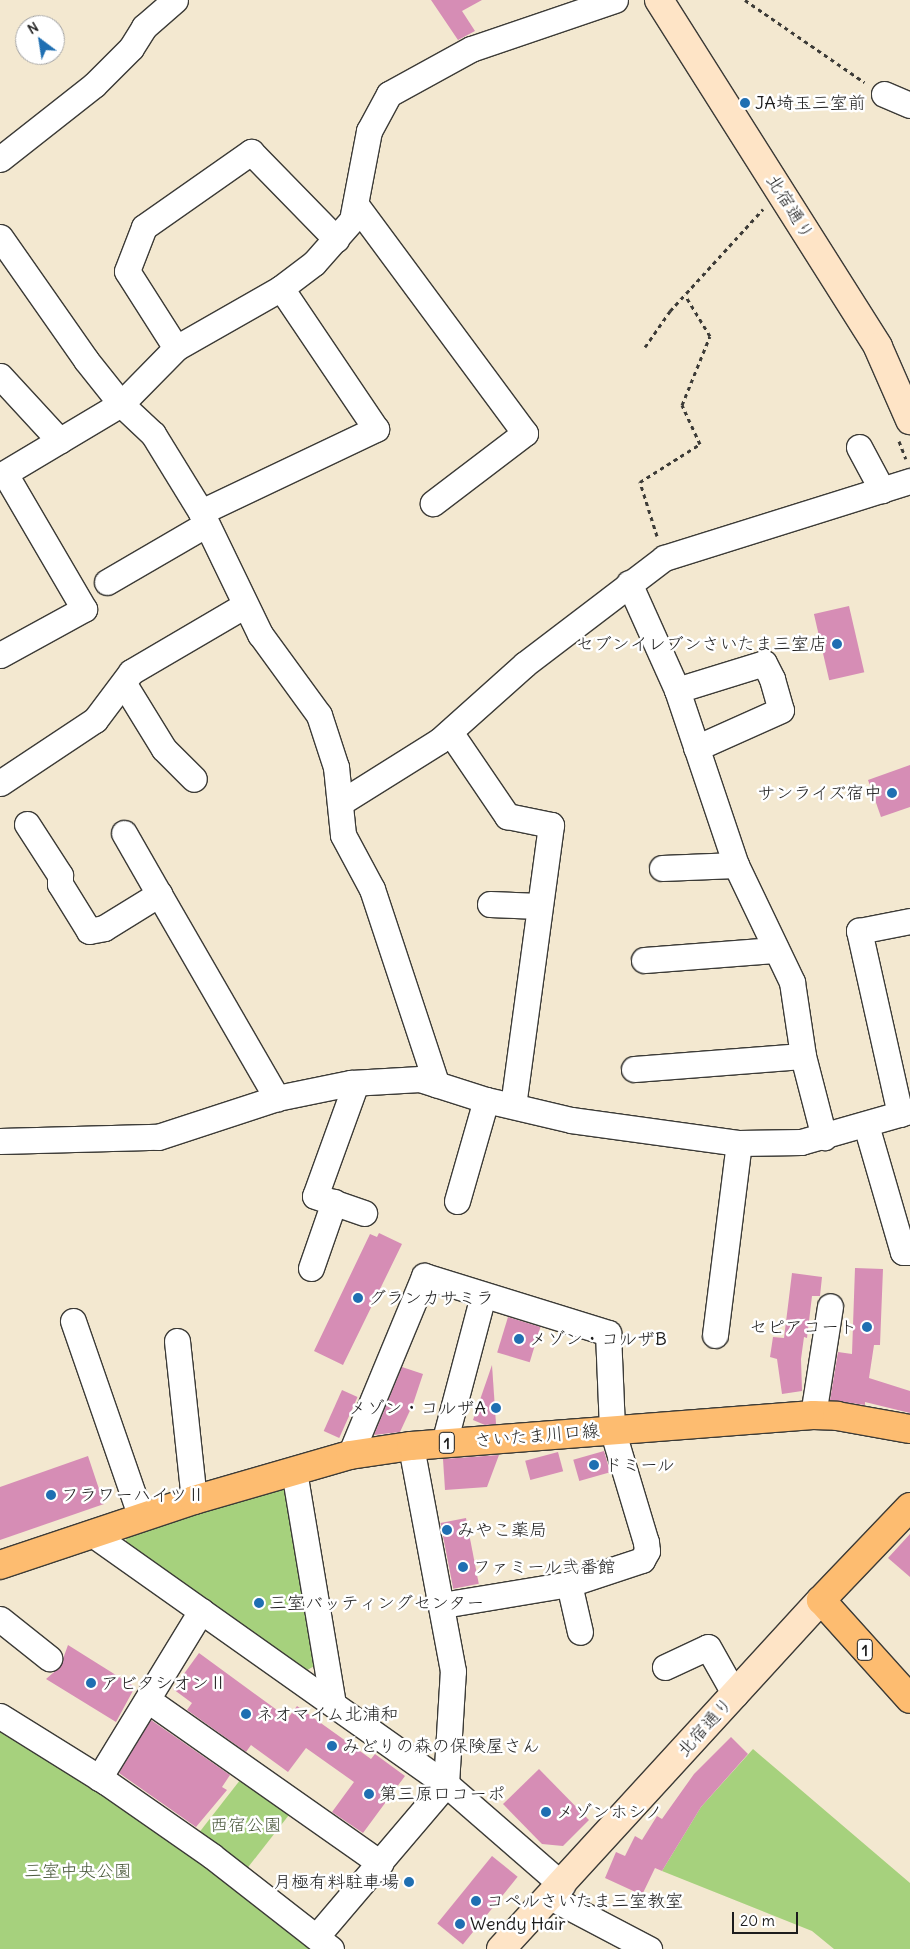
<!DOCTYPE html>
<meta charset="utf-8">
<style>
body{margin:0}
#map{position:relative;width:910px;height:1949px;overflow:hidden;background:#f3e8d0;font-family:Delius,"Klee One",sans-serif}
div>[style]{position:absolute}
.green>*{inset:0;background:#a6d17d;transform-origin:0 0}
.building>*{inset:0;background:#d68db5;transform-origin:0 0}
.path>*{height:3px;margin-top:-1.5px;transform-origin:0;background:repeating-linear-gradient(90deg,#3c3b37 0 4px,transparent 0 8px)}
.roads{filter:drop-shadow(1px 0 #3c3b37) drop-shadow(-1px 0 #3c3b37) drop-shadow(0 1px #3c3b37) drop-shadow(0 -1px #3c3b37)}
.street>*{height:25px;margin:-12.5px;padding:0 12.5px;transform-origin:12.5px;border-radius:12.5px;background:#fff}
.secondary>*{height:28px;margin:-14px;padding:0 14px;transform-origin:14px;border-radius:14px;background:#fee4c6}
.primary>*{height:28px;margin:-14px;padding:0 14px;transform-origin:14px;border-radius:14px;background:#fdbc70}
.dots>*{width:14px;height:14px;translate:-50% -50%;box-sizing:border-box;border:2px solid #fff;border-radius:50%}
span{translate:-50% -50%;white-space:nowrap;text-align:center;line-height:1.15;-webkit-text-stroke:5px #fff;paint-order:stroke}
.shield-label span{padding:1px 4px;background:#fff;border:1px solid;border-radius:4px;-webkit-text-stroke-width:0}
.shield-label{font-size:16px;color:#1c1c1c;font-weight:700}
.poi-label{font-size:18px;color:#1c1c1c}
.left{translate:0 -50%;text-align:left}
.right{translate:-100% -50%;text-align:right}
.street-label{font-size:18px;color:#1c1c1c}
.park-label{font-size:18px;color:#4c5b3e}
.north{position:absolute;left:15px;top:15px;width:50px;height:50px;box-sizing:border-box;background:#fff;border:1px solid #a4a4a4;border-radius:50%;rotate:329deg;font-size:14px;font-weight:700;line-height:20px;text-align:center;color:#1c1c1c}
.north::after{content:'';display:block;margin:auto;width:18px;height:22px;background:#1f6fb2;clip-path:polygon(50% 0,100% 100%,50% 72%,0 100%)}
.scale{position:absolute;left:732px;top:1912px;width:66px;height:22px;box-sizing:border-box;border:2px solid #1c1c1c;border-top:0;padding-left:6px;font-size:15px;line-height:18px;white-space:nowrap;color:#1c1c1c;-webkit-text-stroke:4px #fff;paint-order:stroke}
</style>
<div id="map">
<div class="green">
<i style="clip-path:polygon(282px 1482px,291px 1488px,321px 1662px,304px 1672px,125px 1545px,129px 1528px)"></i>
<i style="clip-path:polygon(0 1725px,200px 1857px,318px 1949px,0 1949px)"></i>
<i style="clip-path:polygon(753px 1749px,910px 1883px,910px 1949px,834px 1949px,812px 1931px,662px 1871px,701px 1807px)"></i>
<i style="left:244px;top:1775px;width:60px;height:76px;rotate:38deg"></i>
</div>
<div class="building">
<i style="clip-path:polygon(431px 0,482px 0,462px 11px,475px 31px,458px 40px)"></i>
<i style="left:849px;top:606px;width:68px;height:36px;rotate:77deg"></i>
<i style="clip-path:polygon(910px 765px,910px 807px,881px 817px,868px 780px)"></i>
<i style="clip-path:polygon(379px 1233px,402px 1244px,343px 1365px,314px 1351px,370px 1234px,377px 1237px)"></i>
<i style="clip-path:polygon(855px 1268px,883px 1269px,880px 1345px,874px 1345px,869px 1378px,910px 1391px,910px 1413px,865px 1402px,865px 1405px,830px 1400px,838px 1352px,852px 1354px)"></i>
<i style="clip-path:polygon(792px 1273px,822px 1277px,820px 1296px,812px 1296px,807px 1338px,804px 1337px,801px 1359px,802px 1391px,782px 1394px,777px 1359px,770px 1357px,773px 1337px,784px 1338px)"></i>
<i style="left:508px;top:1317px;width:34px;height:37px;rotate:17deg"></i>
<i style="clip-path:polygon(492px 1365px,496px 1424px,485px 1425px,473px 1420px)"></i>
<i style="clip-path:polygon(402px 1367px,423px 1374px,413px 1404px,400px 1432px,374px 1435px)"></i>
<i style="left:342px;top:1390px;width:17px;height:45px;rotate:24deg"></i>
<i style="left:604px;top:1451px;width:22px;height:32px;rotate:74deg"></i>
<i style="left:558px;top:1452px;width:20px;height:34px;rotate:75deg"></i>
<i style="clip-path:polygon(499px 1455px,487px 1487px,445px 1490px,443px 1459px)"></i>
<i style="clip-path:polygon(88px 1456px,104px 1504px,0 1540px,0 1487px)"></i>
<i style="left:466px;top:1518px;width:67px;height:26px;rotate:79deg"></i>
<i style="clip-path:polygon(910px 1534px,910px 1577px,888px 1558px)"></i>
<i style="clip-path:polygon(68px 1645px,135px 1687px,116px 1722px,46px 1679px,60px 1667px)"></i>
<i style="clip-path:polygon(199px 1653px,288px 1718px,297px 1706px,371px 1759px,375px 1754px,405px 1776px,363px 1833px,332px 1812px,354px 1782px,306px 1748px,288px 1772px,251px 1745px,246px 1752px,187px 1710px,192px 1703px,173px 1689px)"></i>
<i style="clip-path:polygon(151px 1720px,230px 1775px,222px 1787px,227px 1790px,196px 1827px,119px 1773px)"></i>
<i style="clip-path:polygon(731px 1737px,748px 1754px,701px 1807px,662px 1871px,655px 1868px,642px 1895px,605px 1878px,616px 1852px,625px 1856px,635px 1836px,642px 1840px,657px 1816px,662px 1819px,694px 1774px)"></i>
<i style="clip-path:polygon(539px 1769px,589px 1820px,563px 1846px,542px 1844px,503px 1804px)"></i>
<i style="left:492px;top:1856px;width:33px;height:87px;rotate:39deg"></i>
</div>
<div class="path">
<i style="left:745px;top:0;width:145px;rotate:34.6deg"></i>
<i style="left:645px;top:347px;width:44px;rotate:-55.2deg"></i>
<i style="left:670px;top:311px;width:138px;rotate:-47.6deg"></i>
<i style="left:899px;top:441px;width:19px;rotate:69deg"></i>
<i style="left:657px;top:536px;width:57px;rotate:-107.5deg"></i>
<i style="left:640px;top:482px;width:71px;rotate:-32.3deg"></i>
<i style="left:700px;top:444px;width:43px;rotate:-114.8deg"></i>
<i style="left:682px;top:405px;width:74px;rotate:-67.9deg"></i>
<i style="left:710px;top:336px;width:48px;rotate:-121.4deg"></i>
</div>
<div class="roads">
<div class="street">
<i style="left:884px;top:94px;width:28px;rotate:23deg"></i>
<i style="left:0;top:159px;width:120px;rotate:-38.2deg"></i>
<i style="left:94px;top:85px;width:52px;rotate:-45deg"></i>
<i style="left:131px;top:48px;width:25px;rotate:-58deg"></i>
<i style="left:144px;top:27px;width:41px;rotate:-41.1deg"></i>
<i style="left:356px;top:205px;width:284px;rotate:53.5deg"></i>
<i style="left:525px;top:433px;width:116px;rotate:142.7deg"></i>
<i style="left:0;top:237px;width:150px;rotate:55deg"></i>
<i style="left:86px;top:360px;width:56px;rotate:51.5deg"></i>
<i style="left:121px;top:404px;width:44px;rotate:43.2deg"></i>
<i style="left:153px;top:434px;width:92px;rotate:58.4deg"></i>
<i style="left:201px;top:512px;width:136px;rotate:64.2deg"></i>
<i style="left:260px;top:634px;width:100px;rotate:53.9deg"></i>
<i style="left:319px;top:715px;width:55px;rotate:71.9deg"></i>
<i style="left:336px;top:767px;width:68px;rotate:84.1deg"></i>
<i style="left:343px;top:835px;width:61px;rotate:61.8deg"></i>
<i style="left:372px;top:889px;width:206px;rotate:71.7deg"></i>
<i style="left:176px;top:348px;width:91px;rotate:-122.5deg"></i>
<i style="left:127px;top:271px;width:47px;rotate:-68.9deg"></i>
<i style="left:144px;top:227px;width:131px;rotate:-35deg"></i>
<i style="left:251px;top:152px;width:122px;rotate:45.7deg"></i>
<i style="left:0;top:376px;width:88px;rotate:47.3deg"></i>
<i style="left:859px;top:447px;width:49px;rotate:61.9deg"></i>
<i style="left:0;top:476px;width:141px;rotate:-30.8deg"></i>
<i style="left:121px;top:404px;width:78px;rotate:-45.5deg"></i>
<i style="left:176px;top:348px;width:121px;rotate:-29.7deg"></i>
<i style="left:281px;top:288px;width:41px;rotate:-37.1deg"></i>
<i style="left:314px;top:263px;width:57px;rotate:-48.5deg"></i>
<i style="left:352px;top:220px;width:91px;rotate:-79.2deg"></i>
<i style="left:369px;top:131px;width:42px;rotate:-61.6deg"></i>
<i style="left:389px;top:94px;width:94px;rotate:-28.8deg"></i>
<i style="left:471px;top:49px;width:152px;rotate:-18.8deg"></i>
<i style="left:201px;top:512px;width:194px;rotate:-25.4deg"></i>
<i style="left:376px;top:429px;width:170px;rotate:-124deg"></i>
<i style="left:107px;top:582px;width:113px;rotate:-30.2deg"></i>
<i style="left:629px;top:583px;width:117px;rotate:65.8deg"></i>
<i style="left:677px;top:690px;width:185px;rotate:71.4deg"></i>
<i style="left:736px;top:865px;width:130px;rotate:64.4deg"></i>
<i style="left:792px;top:982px;width:75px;rotate:81.5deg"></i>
<i style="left:803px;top:1056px;width:84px;rotate:75.5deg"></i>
<i style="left:0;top:655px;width:96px;rotate:-28.7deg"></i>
<i style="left:84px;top:609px;width:156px;rotate:-120.3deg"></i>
<i style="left:124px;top:684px;width:76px;rotate:58.4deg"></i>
<i style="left:164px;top:749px;width:42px;rotate:45deg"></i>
<i style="left:677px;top:690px;width:91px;rotate:-17.2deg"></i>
<i style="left:764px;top:663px;width:18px;rotate:63deg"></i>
<i style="left:772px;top:679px;width:32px;rotate:74deg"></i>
<i style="left:781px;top:710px;width:93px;rotate:155.9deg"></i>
<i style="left:450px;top:732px;width:102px;rotate:55.8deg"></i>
<i style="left:507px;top:816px;width:45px;rotate:11.6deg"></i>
<i style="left:551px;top:825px;width:283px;rotate:97.7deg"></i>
<i style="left:0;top:783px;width:114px;rotate:-33.6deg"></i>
<i style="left:95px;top:720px;width:60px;rotate:-53.1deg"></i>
<i style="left:131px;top:672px;width:132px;rotate:-30.4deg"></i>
<i style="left:340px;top:803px;width:117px;rotate:-32.1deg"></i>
<i style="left:439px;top:741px;width:115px;rotate:-41.8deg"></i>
<i style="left:525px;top:664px;width:175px;rotate:-37.3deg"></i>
<i style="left:664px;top:558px;width:258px;rotate:-17.4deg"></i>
<i style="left:27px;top:824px;width:61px;rotate:57.1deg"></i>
<i style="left:60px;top:875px;width:9px;rotate:90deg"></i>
<i style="left:60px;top:884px;width:55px;rotate:58.3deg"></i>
<i style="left:89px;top:931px;width:15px;rotate:-11deg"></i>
<i style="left:104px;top:928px;width:65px;rotate:-31.7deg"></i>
<i style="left:159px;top:894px;width:236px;rotate:60deg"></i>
<i style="left:124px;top:833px;width:70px;rotate:60.2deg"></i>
<i style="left:662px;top:868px;width:74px;rotate:-2.3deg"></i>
<i style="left:490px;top:904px;width:49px;rotate:2.3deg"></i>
<i style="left:644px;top:960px;width:131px;rotate:-4.4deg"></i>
<i style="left:634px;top:1069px;width:169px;rotate:-4.4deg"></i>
<i style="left:356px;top:1083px;width:120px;rotate:109.9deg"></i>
<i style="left:315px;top:1196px;width:52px;rotate:19.1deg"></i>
<i style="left:900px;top:1114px;width:188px;rotate:-102.6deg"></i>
<i style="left:859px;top:931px;width:52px;rotate:-11.1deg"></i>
<i style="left:866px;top:1125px;width:132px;rotate:73.8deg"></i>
<i style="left:903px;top:1252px;width:7px"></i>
<i style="left:0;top:1141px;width:158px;rotate:-1.5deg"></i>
<i style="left:158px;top:1137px;width:125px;rotate:-18.1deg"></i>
<i style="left:277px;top:1098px;width:76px;rotate:-11.5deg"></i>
<i style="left:351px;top:1083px;width:69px;rotate:-3.3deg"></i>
<i style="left:420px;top:1079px;width:69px;rotate:17.7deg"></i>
<i style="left:486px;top:1100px;width:87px;rotate:13.2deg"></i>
<i style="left:571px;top:1120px;width:170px;rotate:7.8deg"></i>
<i style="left:739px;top:1143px;width:62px;rotate:-0.9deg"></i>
<i style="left:801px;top:1142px;width:113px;rotate:-15.9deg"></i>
<i style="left:457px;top:1201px;width:105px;rotate:-74deg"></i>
<i style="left:311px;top:1268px;width:70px;rotate:-70.8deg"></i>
<i style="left:73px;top:1321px;width:207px;rotate:70.9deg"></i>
<i style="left:715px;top:1335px;width:193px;rotate:-82.9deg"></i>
<i style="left:177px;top:1341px;width:160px;rotate:83.9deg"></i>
<i style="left:813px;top:1415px;width:110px;rotate:-81.1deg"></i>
<i style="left:444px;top:1443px;width:153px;rotate:-75.2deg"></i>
<i style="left:350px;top:1455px;width:194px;rotate:-67.5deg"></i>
<i style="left:424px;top:1276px;width:193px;rotate:17.2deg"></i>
<i style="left:608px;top:1333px;width:96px;rotate:87.6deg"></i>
<i style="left:612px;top:1429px;width:118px;rotate:73.3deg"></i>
<i style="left:646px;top:1542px;width:9px;rotate:84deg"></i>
<i style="left:647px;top:1551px;width:10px;rotate:119deg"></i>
<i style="left:642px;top:1560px;width:77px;rotate:161.8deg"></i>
<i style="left:569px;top:1584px;width:129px;rotate:170.6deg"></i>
<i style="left:294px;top:1471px;width:236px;rotate:80.5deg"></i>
<i style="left:91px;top:1533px;width:435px;rotate:35.3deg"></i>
<i style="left:446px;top:1784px;width:154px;rotate:41deg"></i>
<i style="left:569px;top:1584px;width:49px;rotate:77.1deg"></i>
<i style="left:0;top:1619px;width:63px;rotate:38.5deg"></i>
<i style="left:665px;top:1667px;width:47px;rotate:-24.9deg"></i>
<i style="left:708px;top:1647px;width:55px;rotate:60.6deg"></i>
<i style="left:148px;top:1700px;width:284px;rotate:35.1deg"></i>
<i style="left:0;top:1716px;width:125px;rotate:31.9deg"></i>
<i style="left:106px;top:1782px;width:129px;rotate:34.9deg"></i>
<i style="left:212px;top:1856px;width:151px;rotate:38deg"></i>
<i style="left:99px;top:1778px;width:196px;rotate:-58.6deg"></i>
<i style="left:550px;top:1897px;width:112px;rotate:27.7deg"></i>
<i style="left:316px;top:1937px;width:201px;rotate:-49.6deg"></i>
<i style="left:446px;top:1784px;width:113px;rotate:-86.5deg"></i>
<i style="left:453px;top:1671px;width:229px;rotate:-100.6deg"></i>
</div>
<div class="secondary">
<i style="left:659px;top:0;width:410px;rotate:57.7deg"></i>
<i style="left:878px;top:347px;width:80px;rotate:66.3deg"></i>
<i style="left:501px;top:1949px;width:473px;rotate:-47.5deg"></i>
</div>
<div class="primary">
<i style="left:910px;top:1507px;width:129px;rotate:133.7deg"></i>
<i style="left:821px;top:1600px;width:133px;rotate:48deg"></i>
<i style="left:0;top:1565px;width:205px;rotate:-18.5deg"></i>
<i style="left:194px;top:1500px;width:162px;rotate:-16.1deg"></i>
<i style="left:350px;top:1455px;width:62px;rotate:-8.4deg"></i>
<i style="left:411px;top:1446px;width:403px;rotate:-4.4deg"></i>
<i style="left:813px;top:1415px;width:24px;rotate:2deg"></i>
<i style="left:837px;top:1416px;width:74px;rotate:10.1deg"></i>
</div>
</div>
<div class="dots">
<i style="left:745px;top:103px;background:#1f6fb2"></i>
<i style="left:837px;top:644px;background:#1f6fb2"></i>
<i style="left:892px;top:793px;background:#1f6fb2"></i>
<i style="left:358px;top:1298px;background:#1f6fb2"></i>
<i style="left:867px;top:1327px;background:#1f6fb2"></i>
<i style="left:519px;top:1339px;background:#1f6fb2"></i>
<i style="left:496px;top:1408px;background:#1f6fb2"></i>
<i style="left:594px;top:1465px;background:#1f6fb2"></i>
<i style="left:51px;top:1495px;background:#1f6fb2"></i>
<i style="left:447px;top:1530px;background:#1f6fb2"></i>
<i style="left:463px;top:1567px;background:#1f6fb2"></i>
<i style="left:259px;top:1603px;background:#1f6fb2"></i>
<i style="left:91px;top:1683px;background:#1f6fb2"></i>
<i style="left:246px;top:1714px;background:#1f6fb2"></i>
<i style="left:332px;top:1746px;background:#1f6fb2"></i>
<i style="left:369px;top:1794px;background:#1f6fb2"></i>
<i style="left:546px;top:1812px;background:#1f6fb2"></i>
<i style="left:409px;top:1882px;background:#1f6fb2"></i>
<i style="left:476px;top:1901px;background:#1f6fb2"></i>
<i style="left:460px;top:1924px;background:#1f6fb2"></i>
</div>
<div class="shield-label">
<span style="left:447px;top:1443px">1</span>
<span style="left:865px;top:1650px">1</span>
</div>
<div class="poi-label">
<span class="left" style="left:755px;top:103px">JA埼玉三室前</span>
<span class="right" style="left:827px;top:644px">セブンイレブンさいたま三室店</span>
<span class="right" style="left:882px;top:793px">サンライズ宿中</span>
<span class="left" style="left:368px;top:1298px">グランカサミラ</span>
<span class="right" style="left:857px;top:1327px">セピアコート</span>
<span class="left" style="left:529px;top:1339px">メゾン・コルザB</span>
<span class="right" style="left:486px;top:1408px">メゾン・コルザA</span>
<span class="left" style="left:604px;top:1465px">ドミール</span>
<span class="left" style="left:61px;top:1495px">フラワーハイツⅡ</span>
<span class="left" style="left:457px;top:1530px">みやこ薬局</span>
<span class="left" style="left:473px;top:1567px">ファミール弐番館</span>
<span class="left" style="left:269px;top:1603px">三室バッティングセンター</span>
<span class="left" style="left:101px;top:1683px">アビタシオンⅡ</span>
<span class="left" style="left:256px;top:1714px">ネオマイム北浦和</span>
<span class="left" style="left:342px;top:1746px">みどりの森の保険屋さん</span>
<span class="left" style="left:379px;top:1794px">第三原口コーポ</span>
<span class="left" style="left:556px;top:1812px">メゾンホシノ</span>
<span class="right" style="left:399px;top:1882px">月極有料駐車場</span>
<span class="left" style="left:486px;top:1901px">コペルさいたま三室教室</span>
<span class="left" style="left:470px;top:1924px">Wendy Hair</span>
</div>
<div class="street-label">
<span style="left:790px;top:207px;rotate:58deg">北宿通り</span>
<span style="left:537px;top:1436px;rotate:-5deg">さいたま川口線</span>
<span style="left:705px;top:1727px;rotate:-48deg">北宿通り</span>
</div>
<div class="park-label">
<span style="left:246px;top:1825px">西宿公園</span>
<span style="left:78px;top:1871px">三室中央公園</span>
</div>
<div class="north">N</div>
<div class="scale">20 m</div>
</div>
